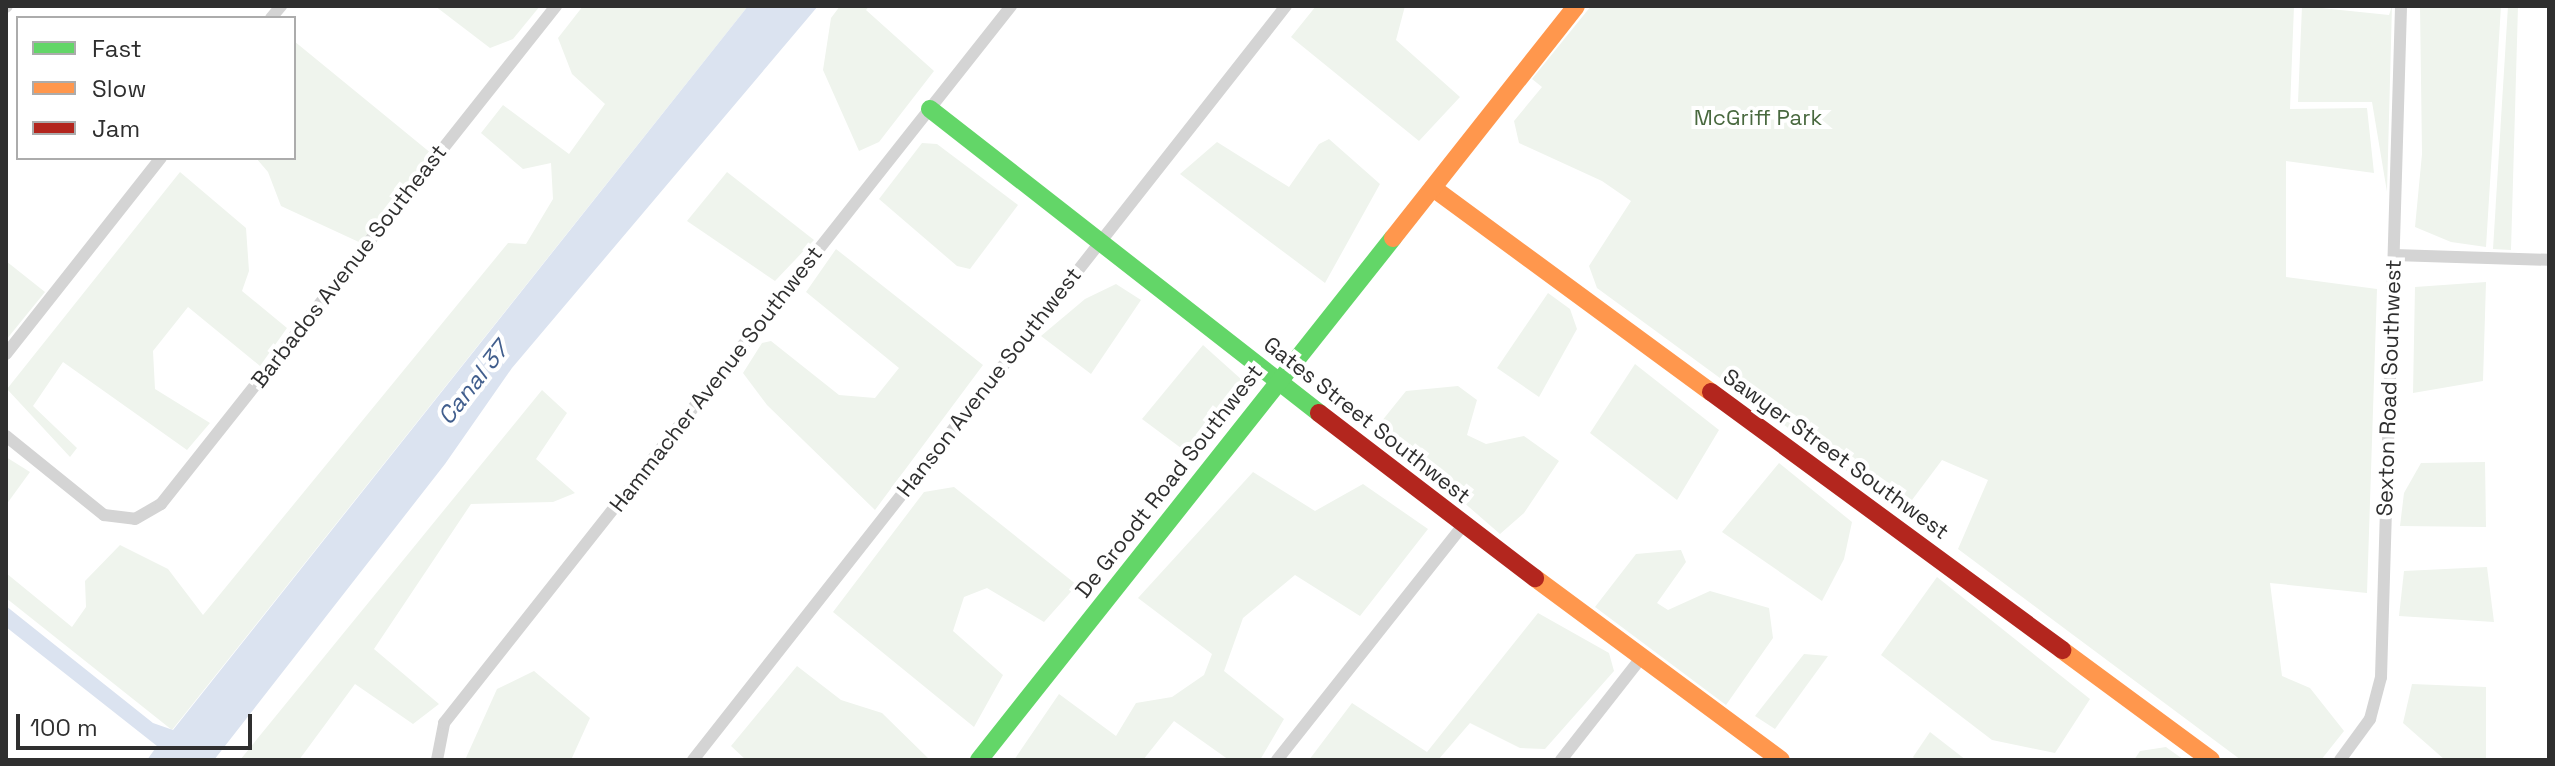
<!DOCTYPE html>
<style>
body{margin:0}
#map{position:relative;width:2555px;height:766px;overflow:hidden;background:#fff;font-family:"Space Grotesk",sans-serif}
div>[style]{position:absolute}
.green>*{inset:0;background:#eff4ed}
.water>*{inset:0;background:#dbe3f0}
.street>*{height:12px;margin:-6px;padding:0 6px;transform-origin:6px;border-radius:6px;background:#d4d4d4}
.fast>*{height:18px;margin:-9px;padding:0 9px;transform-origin:9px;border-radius:9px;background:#63d668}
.slow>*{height:18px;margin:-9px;padding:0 9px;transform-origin:9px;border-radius:9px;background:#ff974d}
.jam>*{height:18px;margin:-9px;padding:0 9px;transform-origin:9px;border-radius:9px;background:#b3261e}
span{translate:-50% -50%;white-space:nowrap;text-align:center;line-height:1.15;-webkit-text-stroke:8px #fff;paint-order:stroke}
.park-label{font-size:22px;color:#49693f}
.street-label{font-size:22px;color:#2f2f2f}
.water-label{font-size:24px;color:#415e8d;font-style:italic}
.frame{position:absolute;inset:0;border:8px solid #2f2f2f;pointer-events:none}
.legend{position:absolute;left:16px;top:16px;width:280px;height:144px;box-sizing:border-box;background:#fff;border:2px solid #acacac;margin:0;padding:10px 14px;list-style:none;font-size:24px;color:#2f2f2f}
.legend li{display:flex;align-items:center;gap:16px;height:40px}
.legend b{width:40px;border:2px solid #acacac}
.scale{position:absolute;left:16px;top:714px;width:236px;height:36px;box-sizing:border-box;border:4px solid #2f2f2f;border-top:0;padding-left:10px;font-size:24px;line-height:28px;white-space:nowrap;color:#2f2f2f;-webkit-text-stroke:6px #fff;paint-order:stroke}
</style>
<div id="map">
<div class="green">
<i style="clip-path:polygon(435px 6px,540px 6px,513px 39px,490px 48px)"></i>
<i style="clip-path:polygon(583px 6px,748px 6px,172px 730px,6px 598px,6px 573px,72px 627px,86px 607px,85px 581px,120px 545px,168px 569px,203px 615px,508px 243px,526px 244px,553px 199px,551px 163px,523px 169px,481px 133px,503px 105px,569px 154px,605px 104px,572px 74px,558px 38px)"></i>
<i style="clip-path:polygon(840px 6px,869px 6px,866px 10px,934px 71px,879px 142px,859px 151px,823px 70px,831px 18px)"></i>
<i style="clip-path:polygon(1316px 6px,1405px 6px,1396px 40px,1460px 97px,1419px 141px,1291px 37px)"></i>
<i style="clip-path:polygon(1591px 6px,2294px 6px,2290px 109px,2367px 108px,2374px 173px,2286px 161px,2286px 277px,2377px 289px,2367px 593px,2270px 583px,2282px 676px,2310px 688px,2344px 731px,2321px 760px,2241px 760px,1958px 549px,1988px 480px,1942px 460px,1903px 512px,1597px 288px,1589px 266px,1631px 201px,1602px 181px,1519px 143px,1514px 121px,1542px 87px,1532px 79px)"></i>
<i style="clip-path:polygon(2302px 6px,2389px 15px,2392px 6px,2387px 192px,2372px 102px,2298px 102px)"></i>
<i style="clip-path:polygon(2420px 6px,2501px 6px,2486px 247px,2451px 242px,2415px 227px,2422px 154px)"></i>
<i style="clip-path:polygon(2508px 6px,2518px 6px,2511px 250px,2493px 249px)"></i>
<i style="clip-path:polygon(294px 41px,432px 154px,361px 243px,281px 206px,268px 172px,256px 158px,294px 158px)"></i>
<i style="clip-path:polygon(1329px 139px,1380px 184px,1325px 283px,1180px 174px,1217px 142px,1289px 187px,1319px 144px)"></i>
<i style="clip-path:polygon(922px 143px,937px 144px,1018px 205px,970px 269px,957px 266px,879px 199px)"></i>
<i style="clip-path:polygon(180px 172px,246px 228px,249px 271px,242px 291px,287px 328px,260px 366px,188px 307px,153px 351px,155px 389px,210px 423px,187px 450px,63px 362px,33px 406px,77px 448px,70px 457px,7px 389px)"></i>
<i style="clip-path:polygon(727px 172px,814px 240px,775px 281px,687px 221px)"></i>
<i style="clip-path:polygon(836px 249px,983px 365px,875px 510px,767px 405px,743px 373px,762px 343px,771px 341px,839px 395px,875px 398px,899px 368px,806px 292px)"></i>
<i style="clip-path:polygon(6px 261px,45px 292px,6px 340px)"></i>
<i style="clip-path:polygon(2486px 282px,2483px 381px,2413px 393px,2415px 287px)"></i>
<i style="clip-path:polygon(1116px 284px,1141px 300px,1091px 374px,1041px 336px,1085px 299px)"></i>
<i style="clip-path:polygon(1548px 293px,1570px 309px,1577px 329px,1539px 397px,1497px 368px)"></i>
<i style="clip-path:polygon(1203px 345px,1242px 380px,1189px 454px,1142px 419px)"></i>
<i style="clip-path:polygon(1635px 364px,1719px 430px,1677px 500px,1590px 433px)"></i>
<i style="clip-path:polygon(1458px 386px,1477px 400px,1467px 435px,1486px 444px,1524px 436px,1559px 461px,1524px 513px,1500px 534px,1377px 427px,1406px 391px)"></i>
<i style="clip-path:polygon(542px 390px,567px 413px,536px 459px,575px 493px,553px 502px,471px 504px,374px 649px,439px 704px,413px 724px,355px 684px,299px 760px,240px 760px)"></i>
<i style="clip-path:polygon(6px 457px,30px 472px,6px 505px)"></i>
<i style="clip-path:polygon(2485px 462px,2486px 527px,2400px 526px,2404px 493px,2421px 463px)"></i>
<i style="clip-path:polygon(1779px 463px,1852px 522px,1844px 559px,1822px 601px,1722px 532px)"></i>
<i style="clip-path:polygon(1253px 472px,1315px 511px,1363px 484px,1428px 529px,1360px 616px,1295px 575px,1243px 618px,1224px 671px,1284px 719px,1260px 760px,1229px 760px,1174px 721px,1143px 760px,1014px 760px,1059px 694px,1116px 736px,1136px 703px,1172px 697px,1204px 675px,1212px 654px,1138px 598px)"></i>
<i style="clip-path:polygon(954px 487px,1077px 585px,1044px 622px,987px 588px,964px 597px,953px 631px,1003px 675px,974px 727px,833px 612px,924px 492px)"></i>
<i style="clip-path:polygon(1681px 550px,1686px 562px,1657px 603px,1668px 610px,1710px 591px,1769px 608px,1773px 638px,1726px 705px,1595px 607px,1636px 554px)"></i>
<i style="clip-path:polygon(2487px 567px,2494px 622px,2399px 616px,2404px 571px)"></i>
<i style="clip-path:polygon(1937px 577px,2090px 699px,2055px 753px,1992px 740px,1881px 655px)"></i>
<i style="clip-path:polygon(1538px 613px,1609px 653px,1614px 671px,1545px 749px,1520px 748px,1470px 723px,1438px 760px,1309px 760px,1352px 703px,1427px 752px)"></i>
<i style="clip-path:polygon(1804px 654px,1828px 656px,1775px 729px,1755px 716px)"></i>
<i style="clip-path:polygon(797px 666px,841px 700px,882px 713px,930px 760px,746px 760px,731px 746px)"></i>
<i style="clip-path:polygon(534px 671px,590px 718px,571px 760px,465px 760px,497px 689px)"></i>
<i style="clip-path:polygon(2412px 684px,2486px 687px,2486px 760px,2445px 760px,2403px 723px)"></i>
<i style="clip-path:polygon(1930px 732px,1966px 760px,1916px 760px,1913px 757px)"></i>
<i style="clip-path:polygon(2166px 747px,2184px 760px,2134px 760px,2140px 751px)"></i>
</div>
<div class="water">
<i style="clip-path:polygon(748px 6px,818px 6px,512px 368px,445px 464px,214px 760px,147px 760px,157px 746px,6px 627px,6px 606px,153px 723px,173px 730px)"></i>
</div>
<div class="street">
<i style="left:6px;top:7px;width:1px;rotate:-45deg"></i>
<i style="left:271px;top:18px;width:16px;rotate:-50deg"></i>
<i style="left:2394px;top:255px;width:155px;rotate:1.8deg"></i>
<i style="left:6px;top:354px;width:250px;rotate:-51.7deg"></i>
<i style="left:6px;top:436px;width:126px;rotate:38.9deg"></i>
<i style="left:104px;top:515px;width:31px;rotate:7deg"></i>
<i style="left:135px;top:519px;width:30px;rotate:-30deg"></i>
<i style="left:161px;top:504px;width:636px;rotate:-51.58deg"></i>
<i style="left:437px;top:760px;width:38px;rotate:-79deg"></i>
<i style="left:444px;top:723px;width:914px;rotate:-51.66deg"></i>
<i style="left:693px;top:760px;width:959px;rotate:-51.82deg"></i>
<i style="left:1277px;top:760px;width:300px;rotate:-51.6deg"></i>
<i style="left:1561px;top:760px;width:130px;rotate:-51.9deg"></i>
<i style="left:2340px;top:760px;width:51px;rotate:-53.8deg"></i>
<i style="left:2370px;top:719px;width:43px;rotate:-75.3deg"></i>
<i style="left:2381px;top:677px;width:671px;rotate:-88.29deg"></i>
</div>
<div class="fast">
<i style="left:930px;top:109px;width:494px;rotate:38deg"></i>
<i style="left:979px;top:760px;width:666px;rotate:-51.58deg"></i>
</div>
<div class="slow">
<i style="left:1433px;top:188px;width:345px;rotate:36.3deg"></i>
<i style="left:1393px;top:238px;width:295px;rotate:-51.7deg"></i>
<i style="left:1535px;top:578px;width:306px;rotate:36.5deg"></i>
<i style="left:2062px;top:650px;width:185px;rotate:36.4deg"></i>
</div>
<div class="jam">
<i style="left:1711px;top:392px;width:436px;rotate:36.3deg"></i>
<i style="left:1319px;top:413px;width:272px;rotate:37.4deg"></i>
</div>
<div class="park-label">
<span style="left:1758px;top:118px">McGriff Park</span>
</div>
<div class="street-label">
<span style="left:349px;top:266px;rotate:-52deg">Barbados Avenue Southeast</span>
<span style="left:716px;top:379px;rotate:-52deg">Hammacher Avenue Southwest</span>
<span style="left:989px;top:382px;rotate:-52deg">Hanson Avenue Southwest</span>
<span style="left:2389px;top:388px;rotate:-88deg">Sexton Road Southwest</span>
<span style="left:1367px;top:420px;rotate:38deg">Gates Street Southwest</span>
<span style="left:1836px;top:454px;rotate:36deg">Sawyer Street Southwest</span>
<span style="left:1169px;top:481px;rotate:-52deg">De Groodt Road Southwest</span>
</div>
<div class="water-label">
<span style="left:473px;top:383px;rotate:-52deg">Canal 37</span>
</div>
<div class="frame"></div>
<ul class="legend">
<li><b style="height:10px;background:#63d668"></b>Fast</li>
<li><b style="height:10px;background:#ff974d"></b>Slow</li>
<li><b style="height:10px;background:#b3261e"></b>Jam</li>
</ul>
<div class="scale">100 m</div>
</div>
